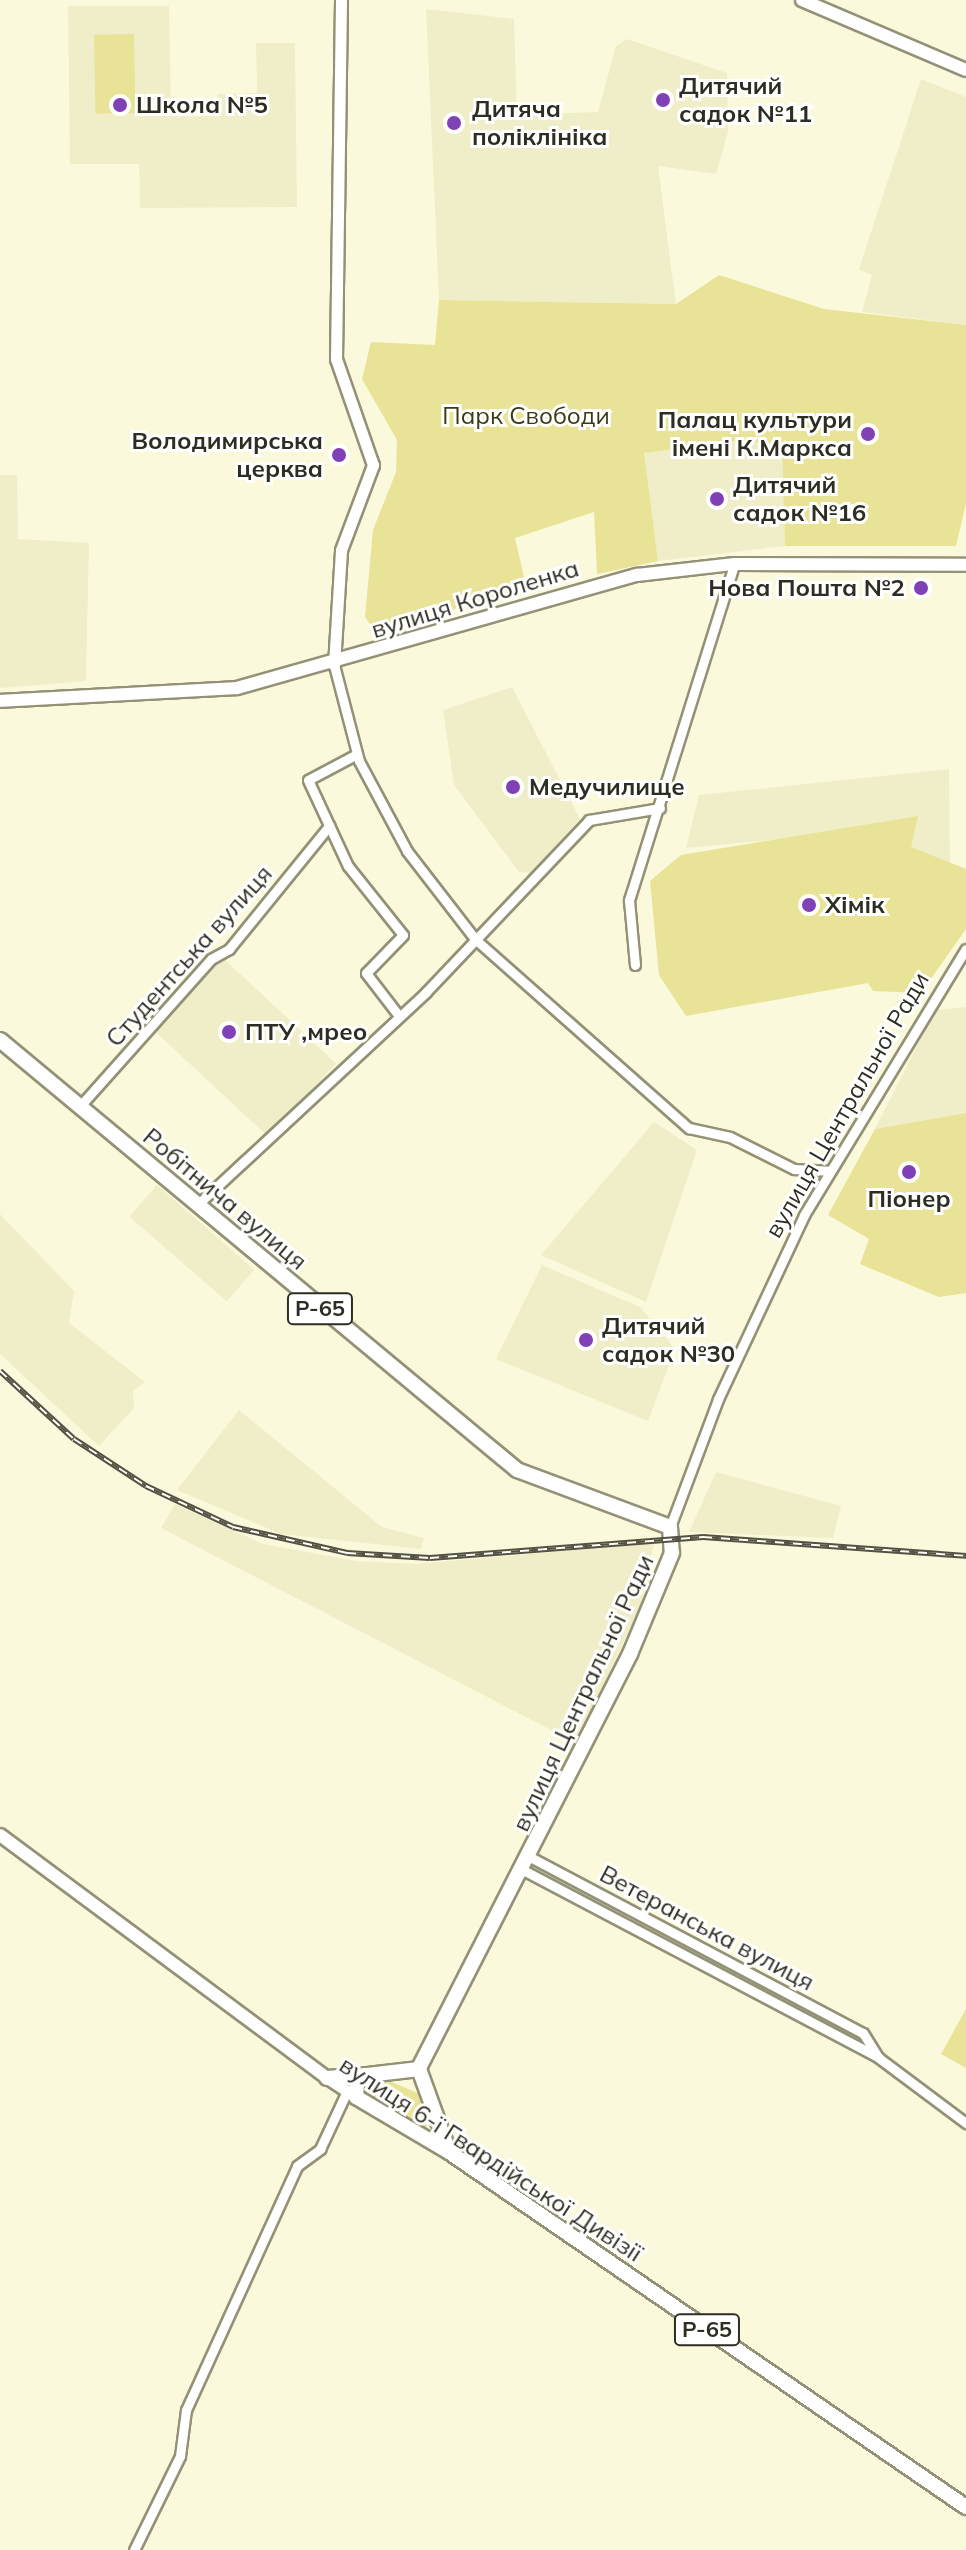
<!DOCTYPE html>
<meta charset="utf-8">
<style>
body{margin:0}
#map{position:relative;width:966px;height:2550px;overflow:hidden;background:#fbf9db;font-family:Mulish,sans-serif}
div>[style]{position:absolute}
.built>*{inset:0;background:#f0eec9;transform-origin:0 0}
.green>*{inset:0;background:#e8e396;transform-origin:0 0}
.roads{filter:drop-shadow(2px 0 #939176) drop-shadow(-2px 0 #939176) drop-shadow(0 2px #939176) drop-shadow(0 -2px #939176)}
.minor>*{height:9px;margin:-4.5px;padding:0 4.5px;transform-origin:4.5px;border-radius:4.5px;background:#fff}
.tertiary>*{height:11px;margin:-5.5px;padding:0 5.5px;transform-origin:5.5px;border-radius:5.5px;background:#fff}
.secondary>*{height:12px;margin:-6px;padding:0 6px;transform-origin:6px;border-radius:6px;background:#fff}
.primary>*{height:14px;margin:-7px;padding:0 7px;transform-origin:7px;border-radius:7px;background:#fff}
.rail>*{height:6px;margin-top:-3px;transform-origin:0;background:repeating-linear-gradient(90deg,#fff 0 9px,#525142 0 18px);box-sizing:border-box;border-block:2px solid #525142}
.dots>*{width:22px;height:22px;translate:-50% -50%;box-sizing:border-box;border:4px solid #fff;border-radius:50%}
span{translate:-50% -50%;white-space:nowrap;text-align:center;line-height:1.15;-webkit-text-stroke:6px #fff;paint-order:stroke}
.shield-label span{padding:2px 6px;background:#fff;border:2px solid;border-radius:6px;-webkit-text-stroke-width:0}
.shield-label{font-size:22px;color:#2e2d22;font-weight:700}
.poi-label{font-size:24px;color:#2e2d22;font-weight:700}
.left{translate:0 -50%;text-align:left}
.right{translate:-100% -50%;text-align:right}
.park-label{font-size:24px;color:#3c3917}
.street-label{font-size:24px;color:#2e2d22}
</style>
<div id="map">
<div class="built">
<i style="clip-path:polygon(68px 6px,169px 6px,171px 116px,217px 116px,217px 94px,257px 93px,256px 43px,295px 43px,297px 207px,140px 208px,139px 164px,70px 164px)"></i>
<i style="clip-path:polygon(426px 9px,514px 19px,517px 115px,598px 112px,616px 46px,627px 39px,727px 73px,728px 132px,716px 174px,658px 166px,676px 304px,439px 300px)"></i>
<i style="clip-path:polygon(921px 79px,966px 97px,966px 325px,862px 312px,872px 275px,859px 269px)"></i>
<i style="clip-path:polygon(738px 441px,783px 444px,785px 546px,658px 561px,643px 453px)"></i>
<i style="clip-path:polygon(0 475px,17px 475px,18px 539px,89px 543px,86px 681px,0 688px)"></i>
<i style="clip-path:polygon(512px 687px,580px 819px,530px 873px,519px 872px,454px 785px,443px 710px)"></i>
<i style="clip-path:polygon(949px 769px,950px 864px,857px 832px,686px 848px,699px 795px)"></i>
<i style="left:222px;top:957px;width:156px;height:100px;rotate:43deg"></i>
<i style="clip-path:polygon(966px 1007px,966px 1113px,875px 1129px,935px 1010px)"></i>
<i style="clip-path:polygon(654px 1122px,697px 1150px,646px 1302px,541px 1255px)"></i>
<i style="left:157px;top:1185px;width:129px;height:42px;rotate:41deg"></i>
<i style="clip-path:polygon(0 1214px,74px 1291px,69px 1323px,145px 1382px,133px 1391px,134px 1408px,99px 1446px,0 1354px)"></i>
<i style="clip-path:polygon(542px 1265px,640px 1307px,675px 1349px,648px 1421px,496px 1359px)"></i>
<i style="clip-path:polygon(239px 1410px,382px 1527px,424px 1538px,421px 1549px,281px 1534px,177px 1490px)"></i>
<i style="clip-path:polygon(716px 1472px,841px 1506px,833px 1538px,689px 1532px)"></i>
<i style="clip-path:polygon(175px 1504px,263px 1544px,357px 1561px,416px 1564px,654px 1543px,640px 1607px,576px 1743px,161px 1528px)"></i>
</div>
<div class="green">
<i style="left:134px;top:34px;width:79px;height:40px;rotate:89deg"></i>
<i style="clip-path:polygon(719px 275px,824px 309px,966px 325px,966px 503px,956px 546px,785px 546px,782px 444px,738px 441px,644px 453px,658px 561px,597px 574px,594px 512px,515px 538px,527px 590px,374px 630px,365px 617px,373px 530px,396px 472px,397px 440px,362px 379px,371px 342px,435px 345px,439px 300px,676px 304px)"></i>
<i style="clip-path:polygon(918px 816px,911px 847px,966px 869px,966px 929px,921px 993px,873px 991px,868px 983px,686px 1016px,659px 975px,650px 881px,681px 855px)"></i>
<i style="clip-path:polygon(966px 1113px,966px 1293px,939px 1297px,860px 1264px,869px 1239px,828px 1215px,875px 1129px)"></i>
<i style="clip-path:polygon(966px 2009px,966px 2068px,941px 2054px)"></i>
<i style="clip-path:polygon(387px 2080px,422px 2095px,429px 2110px,425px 2135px,364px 2096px,365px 2087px)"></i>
</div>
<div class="roads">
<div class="minor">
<i style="left:334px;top:665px;width:99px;rotate:75.4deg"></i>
<i style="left:359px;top:761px;width:102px;rotate:61.9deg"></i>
<i style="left:407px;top:851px;width:111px;rotate:52.3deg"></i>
<i style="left:475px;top:939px;width:286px;rotate:41.5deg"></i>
<i style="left:689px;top:1128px;width:42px;rotate:12.4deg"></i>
<i style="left:730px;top:1137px;width:72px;rotate:26.6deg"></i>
<i style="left:794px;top:1169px;width:35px;rotate:3deg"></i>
<i style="left:357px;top:754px;width:55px;rotate:152deg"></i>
<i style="left:308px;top:780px;width:95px;rotate:65.1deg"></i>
<i style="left:348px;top:866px;width:88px;rotate:51.4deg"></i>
<i style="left:403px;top:935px;width:53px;rotate:134.2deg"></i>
<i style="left:366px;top:973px;width:54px;rotate:52.5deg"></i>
<i style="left:635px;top:965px;width:65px;rotate:-95.3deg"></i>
<i style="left:629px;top:900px;width:352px;rotate:-72.6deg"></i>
<i style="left:80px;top:1106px;width:197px;rotate:-48.3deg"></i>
<i style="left:211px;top:959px;width:21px;rotate:-29deg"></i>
<i style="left:229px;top:949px;width:159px;rotate:-50.9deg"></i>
<i style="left:197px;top:1205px;width:313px;rotate:-42.9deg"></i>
<i style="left:426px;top:992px;width:237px;rotate:-46.5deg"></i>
<i style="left:589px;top:820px;width:72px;rotate:-9.6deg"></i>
<i style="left:670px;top:1527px;width:137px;rotate:-69.4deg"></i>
<i style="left:718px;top:1399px;width:203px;rotate:-64.9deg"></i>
<i style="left:804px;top:1215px;width:311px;rotate:-58.7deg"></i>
<i style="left:532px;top:1858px;width:374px;rotate:27.9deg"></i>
<i style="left:863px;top:2033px;width:26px;rotate:58deg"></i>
<i style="left:525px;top:1871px;width:400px;rotate:27.8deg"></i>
<i style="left:879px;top:2058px;width:109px;rotate:36.8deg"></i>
<i style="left:134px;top:2550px;width:105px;rotate:-63.9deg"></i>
<i style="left:180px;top:2456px;width:46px;rotate:-82.6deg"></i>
<i style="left:186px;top:2410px;width:268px;rotate:-65.5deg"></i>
<i style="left:297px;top:2166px;width:29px;rotate:-36deg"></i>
<i style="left:320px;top:2149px;width:64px;rotate:-65deg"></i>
</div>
<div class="tertiary">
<i style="left:334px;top:665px;width:115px;rotate:-86.5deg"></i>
<i style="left:341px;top:550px;width:91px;rotate:-69.4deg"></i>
<i style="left:373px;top:465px;width:112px;rotate:-109.2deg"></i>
<i style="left:336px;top:359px;width:359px;rotate:-89.2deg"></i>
<i style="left:327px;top:2078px;width:35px;rotate:33deg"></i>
</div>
<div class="secondary">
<i style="left:802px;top:0;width:178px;rotate:23.1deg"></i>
<i style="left:0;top:701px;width:237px;rotate:-3.1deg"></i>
<i style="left:237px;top:688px;width:416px;rotate:-15.8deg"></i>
<i style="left:637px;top:575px;width:98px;rotate:-6.5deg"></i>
<i style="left:734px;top:564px;width:232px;rotate:0.2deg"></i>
<i style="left:0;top:1835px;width:407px;rotate:36.6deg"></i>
</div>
<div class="primary">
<i style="left:0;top:1040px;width:672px;rotate:39.75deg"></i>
<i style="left:517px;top:1470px;width:163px;rotate:20.4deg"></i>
<i style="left:670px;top:1527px;width:26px;rotate:86deg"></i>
<i style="left:672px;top:1553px;width:109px;rotate:112.6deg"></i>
<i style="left:630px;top:1654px;width:466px;rotate:117deg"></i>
<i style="left:419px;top:2069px;width:52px;rotate:173.4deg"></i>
<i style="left:367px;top:2075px;width:12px;rotate:145deg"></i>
<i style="left:357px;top:2082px;width:15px;rotate:94deg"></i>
<i style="left:356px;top:2097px;width:108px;rotate:30.6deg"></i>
<i style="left:449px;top:2152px;width:627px;rotate:34.48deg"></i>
<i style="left:419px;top:2069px;width:88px;rotate:70.1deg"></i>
<i style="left:327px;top:2078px;width:40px;rotate:-4.3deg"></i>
</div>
</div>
<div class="rail">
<i style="left:0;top:1371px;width:100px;rotate:42.6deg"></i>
<i style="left:74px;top:1439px;width:86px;rotate:33.1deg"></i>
<i style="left:146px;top:1486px;width:96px;rotate:25.2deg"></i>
<i style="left:233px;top:1527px;width:117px;rotate:12.8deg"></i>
<i style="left:347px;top:1553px;width:83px;rotate:3.4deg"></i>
<i style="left:430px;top:1558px;width:274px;rotate:-4.4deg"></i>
<i style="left:703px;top:1537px;width:264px;rotate:4.1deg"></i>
</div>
<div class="dots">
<i style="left:663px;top:100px;background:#8141b6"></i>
<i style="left:120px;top:105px;background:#8141b6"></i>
<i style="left:454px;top:123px;background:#8141b6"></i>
<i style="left:868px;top:434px;background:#8141b6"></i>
<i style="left:339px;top:455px;background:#8141b6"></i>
<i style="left:717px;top:499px;background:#8141b6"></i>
<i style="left:921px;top:588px;background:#8141b6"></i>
<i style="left:513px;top:787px;background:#8141b6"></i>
<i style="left:809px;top:905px;background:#8141b6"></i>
<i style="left:229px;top:1032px;background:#8141b6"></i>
<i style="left:909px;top:1172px;background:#8141b6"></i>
<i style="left:586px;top:1340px;background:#8141b6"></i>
</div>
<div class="shield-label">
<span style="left:320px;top:1309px">Р-65</span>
<span style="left:707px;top:2330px">Р-65</span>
</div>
<div class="poi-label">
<span class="left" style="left:679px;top:100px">Дитячий<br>садок №11</span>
<span class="left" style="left:136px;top:105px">Школа №5</span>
<span class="left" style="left:472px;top:123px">Дитяча<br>поліклініка</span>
<span class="right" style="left:852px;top:434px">Палац культури<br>імені К.Маркса</span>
<span class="right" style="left:323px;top:455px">Володимирська<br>церква</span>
<span class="left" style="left:733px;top:499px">Дитячий<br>садок №16</span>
<span class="right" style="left:905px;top:588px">Нова Пошта №2</span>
<span class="left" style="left:529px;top:787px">Медучилище</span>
<span class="left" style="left:825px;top:905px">Хімік</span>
<span class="left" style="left:245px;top:1032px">ПТУ ,мрео</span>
<span style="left:909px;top:1199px">Піонер</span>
<span class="left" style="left:602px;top:1340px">Дитячий<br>садок №30</span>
</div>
<div class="park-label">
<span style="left:526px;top:416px">Парк Свободи</span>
</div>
<div class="street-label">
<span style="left:475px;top:599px;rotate:-17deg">вулиця Короленка</span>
<span style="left:189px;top:956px;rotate:-48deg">Студентська вулиця</span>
<span style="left:847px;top:1105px;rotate:-60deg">вулиця Центральної Ради</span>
<span style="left:225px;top:1199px;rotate:40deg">Робітнича вулиця</span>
<span style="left:583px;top:1693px;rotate:-65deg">вулиця Центральної Ради</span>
<span style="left:707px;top:1928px;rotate:28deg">Ветеранська вулиця</span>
<span style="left:491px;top:2159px;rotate:33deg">вулиця 6-ї Гвардійської Дивізії</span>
</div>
</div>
